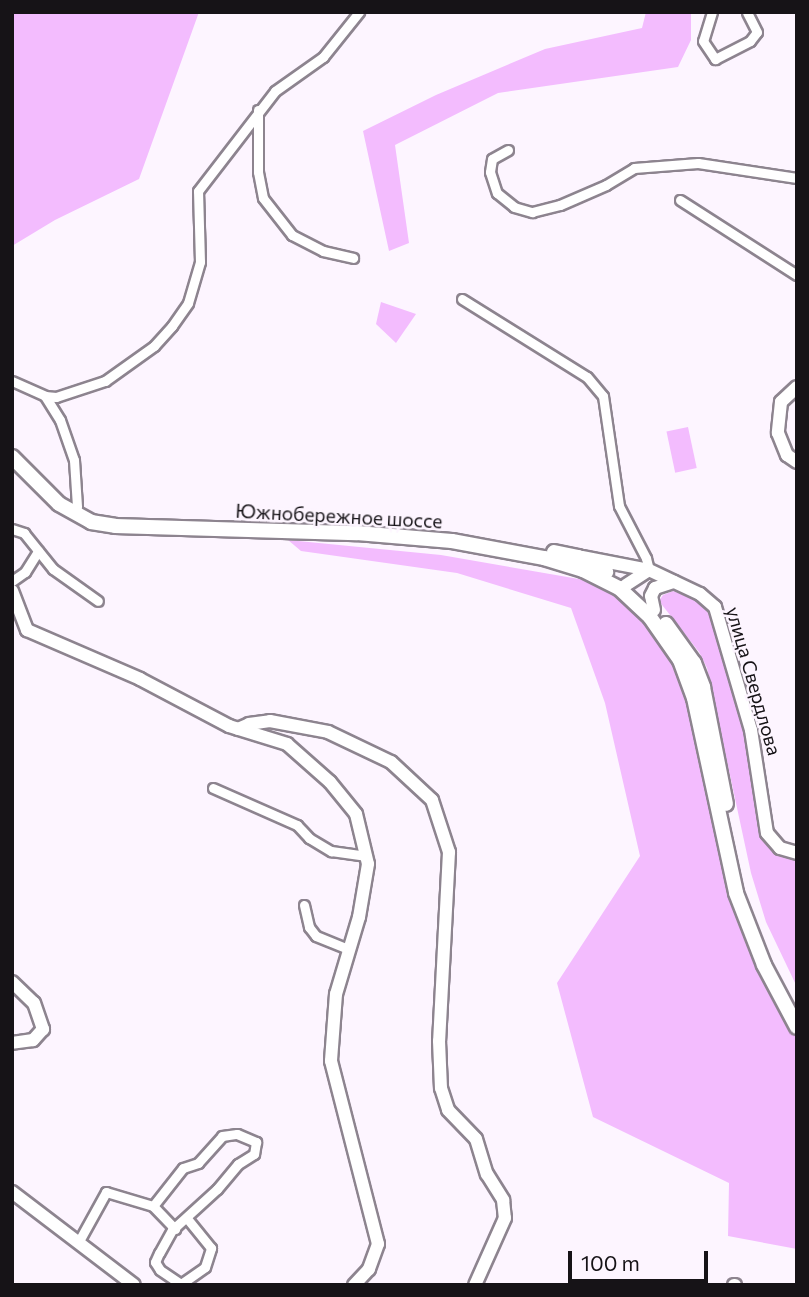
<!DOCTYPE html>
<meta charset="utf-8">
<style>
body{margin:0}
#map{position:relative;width:809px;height:1297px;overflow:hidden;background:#fdf5ff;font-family:Commissioner,sans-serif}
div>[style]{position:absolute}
.green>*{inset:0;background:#f3bcfe;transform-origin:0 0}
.roads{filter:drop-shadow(2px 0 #8d848f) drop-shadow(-2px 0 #8d848f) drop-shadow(0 2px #8d848f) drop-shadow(0 -2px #8d848f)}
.minor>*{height:9px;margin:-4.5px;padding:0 4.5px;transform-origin:4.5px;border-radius:4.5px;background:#fff}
.secondary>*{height:12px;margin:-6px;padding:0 6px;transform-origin:6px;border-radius:6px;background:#fff}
.trunk>*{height:14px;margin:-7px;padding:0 7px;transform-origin:7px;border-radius:7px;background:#fff}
span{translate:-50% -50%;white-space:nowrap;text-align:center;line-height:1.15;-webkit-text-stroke:5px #fdf5ff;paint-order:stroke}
.street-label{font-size:19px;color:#161317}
.frame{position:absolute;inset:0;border:14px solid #161317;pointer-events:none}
.scale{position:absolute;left:568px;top:1251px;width:140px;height:32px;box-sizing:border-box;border:4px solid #161317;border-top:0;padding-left:9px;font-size:21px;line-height:24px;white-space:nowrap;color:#161317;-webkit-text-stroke:5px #fdf5ff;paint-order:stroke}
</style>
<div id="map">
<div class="green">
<i style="clip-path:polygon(12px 12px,199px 12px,139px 179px,55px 220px,12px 246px)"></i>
<i style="clip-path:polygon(646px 12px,691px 12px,691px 40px,678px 67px,498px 93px,395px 145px,409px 243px,389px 251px,363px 131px,436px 95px,545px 49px,642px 28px)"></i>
<i style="clip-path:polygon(381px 302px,416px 314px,396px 343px,376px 324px)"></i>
<i style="left:688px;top:427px;width:42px;height:22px;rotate:78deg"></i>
<i style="clip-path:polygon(288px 540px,441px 555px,602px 583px,641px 617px,672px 655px,692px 709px,755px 957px,797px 1036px,797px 1249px,728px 1236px,729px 1183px,593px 1117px,557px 983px,640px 856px,605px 703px,571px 608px,457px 573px,301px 551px)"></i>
<i style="clip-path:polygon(673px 591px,701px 601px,710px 609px,756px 773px,756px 802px,760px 826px,777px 854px,790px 859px,797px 858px,797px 987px,766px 922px,751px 873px,707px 668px,699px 652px,659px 601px,663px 595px)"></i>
</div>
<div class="roads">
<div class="minor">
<i style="left:712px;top:12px;width:30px;rotate:107deg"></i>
<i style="left:703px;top:41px;width:22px;rotate:56deg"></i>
<i style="left:715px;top:59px;width:39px;rotate:-27deg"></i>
<i style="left:750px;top:41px;width:11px;rotate:-52deg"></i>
<i style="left:757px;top:32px;width:22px;rotate:-117deg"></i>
<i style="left:258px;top:110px;width:62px;rotate:90deg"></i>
<i style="left:258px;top:172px;width:26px;rotate:79deg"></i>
<i style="left:263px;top:198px;width:47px;rotate:51.9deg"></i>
<i style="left:292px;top:235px;width:35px;rotate:27deg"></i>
<i style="left:323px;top:251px;width:31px;rotate:13deg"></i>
<i style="left:508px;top:150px;width:18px;rotate:151deg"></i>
<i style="left:492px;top:159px;width:13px;rotate:99deg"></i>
<i style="left:490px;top:172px;width:22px;rotate:72deg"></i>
<i style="left:497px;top:193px;width:22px;rotate:39deg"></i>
<i style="left:514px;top:207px;width:19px;rotate:16deg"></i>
<i style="left:532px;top:212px;width:29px;rotate:-14deg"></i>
<i style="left:560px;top:205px;width:50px;rotate:-23.5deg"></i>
<i style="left:606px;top:185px;width:33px;rotate:-31deg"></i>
<i style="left:634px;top:168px;width:64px;rotate:-4.5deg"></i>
<i style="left:698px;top:163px;width:100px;rotate:8.6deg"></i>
<i style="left:680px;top:200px;width:139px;rotate:32.7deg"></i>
<i style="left:462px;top:299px;width:147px;rotate:32deg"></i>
<i style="left:587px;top:377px;width:25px;rotate:50deg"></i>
<i style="left:603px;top:396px;width:111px;rotate:81.7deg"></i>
<i style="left:619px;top:506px;width:59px;rotate:62.6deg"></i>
<i style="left:646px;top:558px;width:12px;rotate:76deg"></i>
<i style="left:12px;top:381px;width:36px;rotate:24deg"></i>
<i style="left:45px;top:396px;width:28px;rotate:58deg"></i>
<i style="left:60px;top:420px;width:42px;rotate:70.7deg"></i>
<i style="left:74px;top:460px;width:47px;rotate:86.3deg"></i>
<i style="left:45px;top:396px;width:11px;rotate:5deg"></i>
<i style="left:56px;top:397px;width:52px;rotate:-18.1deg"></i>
<i style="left:105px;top:381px;width:60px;rotate:-35.5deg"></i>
<i style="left:154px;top:346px;width:27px;rotate:-48deg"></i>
<i style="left:172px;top:326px;width:28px;rotate:-55deg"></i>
<i style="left:188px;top:303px;width:43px;rotate:-73.7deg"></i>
<i style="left:200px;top:262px;width:71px;rotate:-91.6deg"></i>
<i style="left:198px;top:191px;width:126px;rotate:-52.4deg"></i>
<i style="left:275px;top:91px;width:59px;rotate:-35.3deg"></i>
<i style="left:323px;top:57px;width:58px;rotate:-51.3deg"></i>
<i style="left:12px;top:529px;width:13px;rotate:18deg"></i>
<i style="left:24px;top:533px;width:46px;rotate:51.1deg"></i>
<i style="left:53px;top:569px;width:55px;rotate:35.4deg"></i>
<i style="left:12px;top:581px;width:16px;rotate:-35deg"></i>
<i style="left:25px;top:572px;width:25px;rotate:-58deg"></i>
<i style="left:213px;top:788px;width:92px;rotate:23.8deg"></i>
<i style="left:297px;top:825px;width:18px;rotate:47deg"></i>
<i style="left:309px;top:838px;width:26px;rotate:31deg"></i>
<i style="left:331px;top:851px;width:36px;rotate:8deg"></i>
<i style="left:304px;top:905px;width:23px;rotate:77deg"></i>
<i style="left:309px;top:927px;width:11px;rotate:52deg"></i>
<i style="left:316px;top:936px;width:35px;rotate:22deg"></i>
<i style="left:153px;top:1206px;width:32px;rotate:46deg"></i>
<i style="left:79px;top:1241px;width:56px;rotate:-61.1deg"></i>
<i style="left:106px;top:1192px;width:49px;rotate:16.6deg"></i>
<i style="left:153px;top:1206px;width:48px;rotate:-51.7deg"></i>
<i style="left:183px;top:1168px;width:16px;rotate:-18deg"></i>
<i style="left:198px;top:1163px;width:36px;rotate:-48deg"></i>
<i style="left:222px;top:1136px;width:15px;rotate:-8deg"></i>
<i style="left:237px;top:1134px;width:21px;rotate:23deg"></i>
<i style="left:256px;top:1142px;width:12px;rotate:99deg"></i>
<i style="left:254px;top:1154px;width:19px;rotate:148deg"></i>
<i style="left:238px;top:1164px;width:33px;rotate:130deg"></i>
<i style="left:217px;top:1189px;width:61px;rotate:137.7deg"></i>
<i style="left:172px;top:1230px;width:26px;rotate:119deg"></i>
<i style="left:159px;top:1253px;width:10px;rotate:114deg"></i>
<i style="left:155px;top:1262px;width:9px;rotate:58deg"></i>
<i style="left:160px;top:1270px;width:25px;rotate:34deg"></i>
<i style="left:181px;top:1284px;width:29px;rotate:-35deg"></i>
<i style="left:205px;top:1267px;width:20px;rotate:-72deg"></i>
<i style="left:211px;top:1248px;width:38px;rotate:-129deg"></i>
</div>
<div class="secondary">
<i style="left:797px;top:387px;width:22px;rotate:137deg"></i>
<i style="left:781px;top:402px;width:31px;rotate:96deg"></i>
<i style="left:778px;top:433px;width:24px;rotate:68deg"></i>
<i style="left:787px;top:455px;width:12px;rotate:35deg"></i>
<i style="left:582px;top:557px;width:68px;rotate:11deg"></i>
<i style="left:649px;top:570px;width:56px;rotate:25.2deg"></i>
<i style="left:700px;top:594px;width:20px;rotate:41deg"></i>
<i style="left:715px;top:607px;width:128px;rotate:73.7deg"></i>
<i style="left:751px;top:730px;width:104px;rotate:81.2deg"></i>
<i style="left:767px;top:833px;width:20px;rotate:49deg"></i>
<i style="left:780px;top:848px;width:18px;rotate:16deg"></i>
<i style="left:626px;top:585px;width:27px;rotate:-33deg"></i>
<i style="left:12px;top:591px;width:42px;rotate:69deg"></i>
<i style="left:27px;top:630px;width:123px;rotate:23.4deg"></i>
<i style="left:140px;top:679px;width:101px;rotate:27.8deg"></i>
<i style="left:229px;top:726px;width:61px;rotate:17.2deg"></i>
<i style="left:287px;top:744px;width:57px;rotate:41.5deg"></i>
<i style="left:330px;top:782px;width:41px;rotate:50.9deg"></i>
<i style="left:356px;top:814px;width:51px;rotate:76.5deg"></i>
<i style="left:368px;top:864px;width:54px;rotate:99.6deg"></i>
<i style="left:359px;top:917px;width:80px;rotate:106.6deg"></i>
<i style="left:336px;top:994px;width:67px;rotate:94.3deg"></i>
<i style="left:331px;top:1061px;width:189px;rotate:75.6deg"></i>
<i style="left:378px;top:1244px;width:27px;rotate:110deg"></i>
<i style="left:369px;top:1269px;width:22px;rotate:133deg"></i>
<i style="left:654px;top:610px;width:14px;rotate:-102deg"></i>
<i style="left:651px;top:596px;width:9px;rotate:-63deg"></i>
<i style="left:655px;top:588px;width:20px;rotate:-18deg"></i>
<i style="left:238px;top:729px;width:12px;rotate:-24deg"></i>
<i style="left:249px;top:724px;width:21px;rotate:-8deg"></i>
<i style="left:270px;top:721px;width:59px;rotate:10.7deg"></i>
<i style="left:328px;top:732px;width:70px;rotate:25.5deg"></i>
<i style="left:391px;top:762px;width:56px;rotate:42.8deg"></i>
<i style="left:432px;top:800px;width:55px;rotate:71.9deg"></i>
<i style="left:449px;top:852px;width:189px;rotate:93deg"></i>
<i style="left:439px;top:1041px;width:47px;rotate:87.6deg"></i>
<i style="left:441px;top:1088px;width:23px;rotate:72deg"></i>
<i style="left:448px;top:1110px;width:40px;rotate:46deg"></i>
<i style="left:476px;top:1139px;width:37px;rotate:73deg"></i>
<i style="left:487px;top:1174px;width:31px;rotate:58deg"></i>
<i style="left:503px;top:1200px;width:18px;rotate:84deg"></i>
<i style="left:505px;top:1218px;width:73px;rotate:114.1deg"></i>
<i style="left:12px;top:982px;width:30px;rotate:44deg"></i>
<i style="left:34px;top:1003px;width:28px;rotate:71deg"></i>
<i style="left:43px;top:1029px;width:15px;rotate:132deg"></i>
<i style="left:33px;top:1040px;width:21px;rotate:172deg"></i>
<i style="left:12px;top:1192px;width:153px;rotate:37.3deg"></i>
<i style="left:734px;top:1285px;width:1px"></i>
</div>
<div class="trunk">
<i style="left:12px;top:457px;width:66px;rotate:45deg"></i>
<i style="left:59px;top:504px;width:37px;rotate:29deg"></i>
<i style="left:91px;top:522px;width:24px;rotate:9deg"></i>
<i style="left:115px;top:526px;width:242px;rotate:1.7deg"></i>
<i style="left:357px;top:533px;width:95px;rotate:4.8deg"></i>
<i style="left:452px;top:541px;width:94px;rotate:10.5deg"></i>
<i style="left:544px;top:558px;width:41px;rotate:17.1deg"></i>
<i style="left:583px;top:570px;width:40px;rotate:26.6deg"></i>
<i style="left:619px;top:588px;width:42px;rotate:43.1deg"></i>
<i style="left:650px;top:617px;width:52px;rotate:55.1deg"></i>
<i style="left:680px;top:660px;width:40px;rotate:69.8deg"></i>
<i style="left:694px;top:698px;width:199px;rotate:77.8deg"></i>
<i style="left:736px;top:893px;width:77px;rotate:68.7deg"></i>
<i style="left:764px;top:965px;width:70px;rotate:62deg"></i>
<i style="left:554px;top:552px;width:25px;rotate:12deg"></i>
<i style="left:578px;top:557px;width:32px;rotate:28deg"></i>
<i style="left:666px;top:624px;width:48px;rotate:54.3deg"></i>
<i style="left:694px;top:663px;width:26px;rotate:69deg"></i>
<i style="left:703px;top:687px;width:119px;rotate:78.9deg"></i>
</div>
</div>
<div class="street-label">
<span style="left:339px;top:516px;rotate:3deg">Южнобережное шоссе</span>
<span style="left:754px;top:681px;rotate:74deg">улица Свердлова</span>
</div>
<div class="frame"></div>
<div class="scale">100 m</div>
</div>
